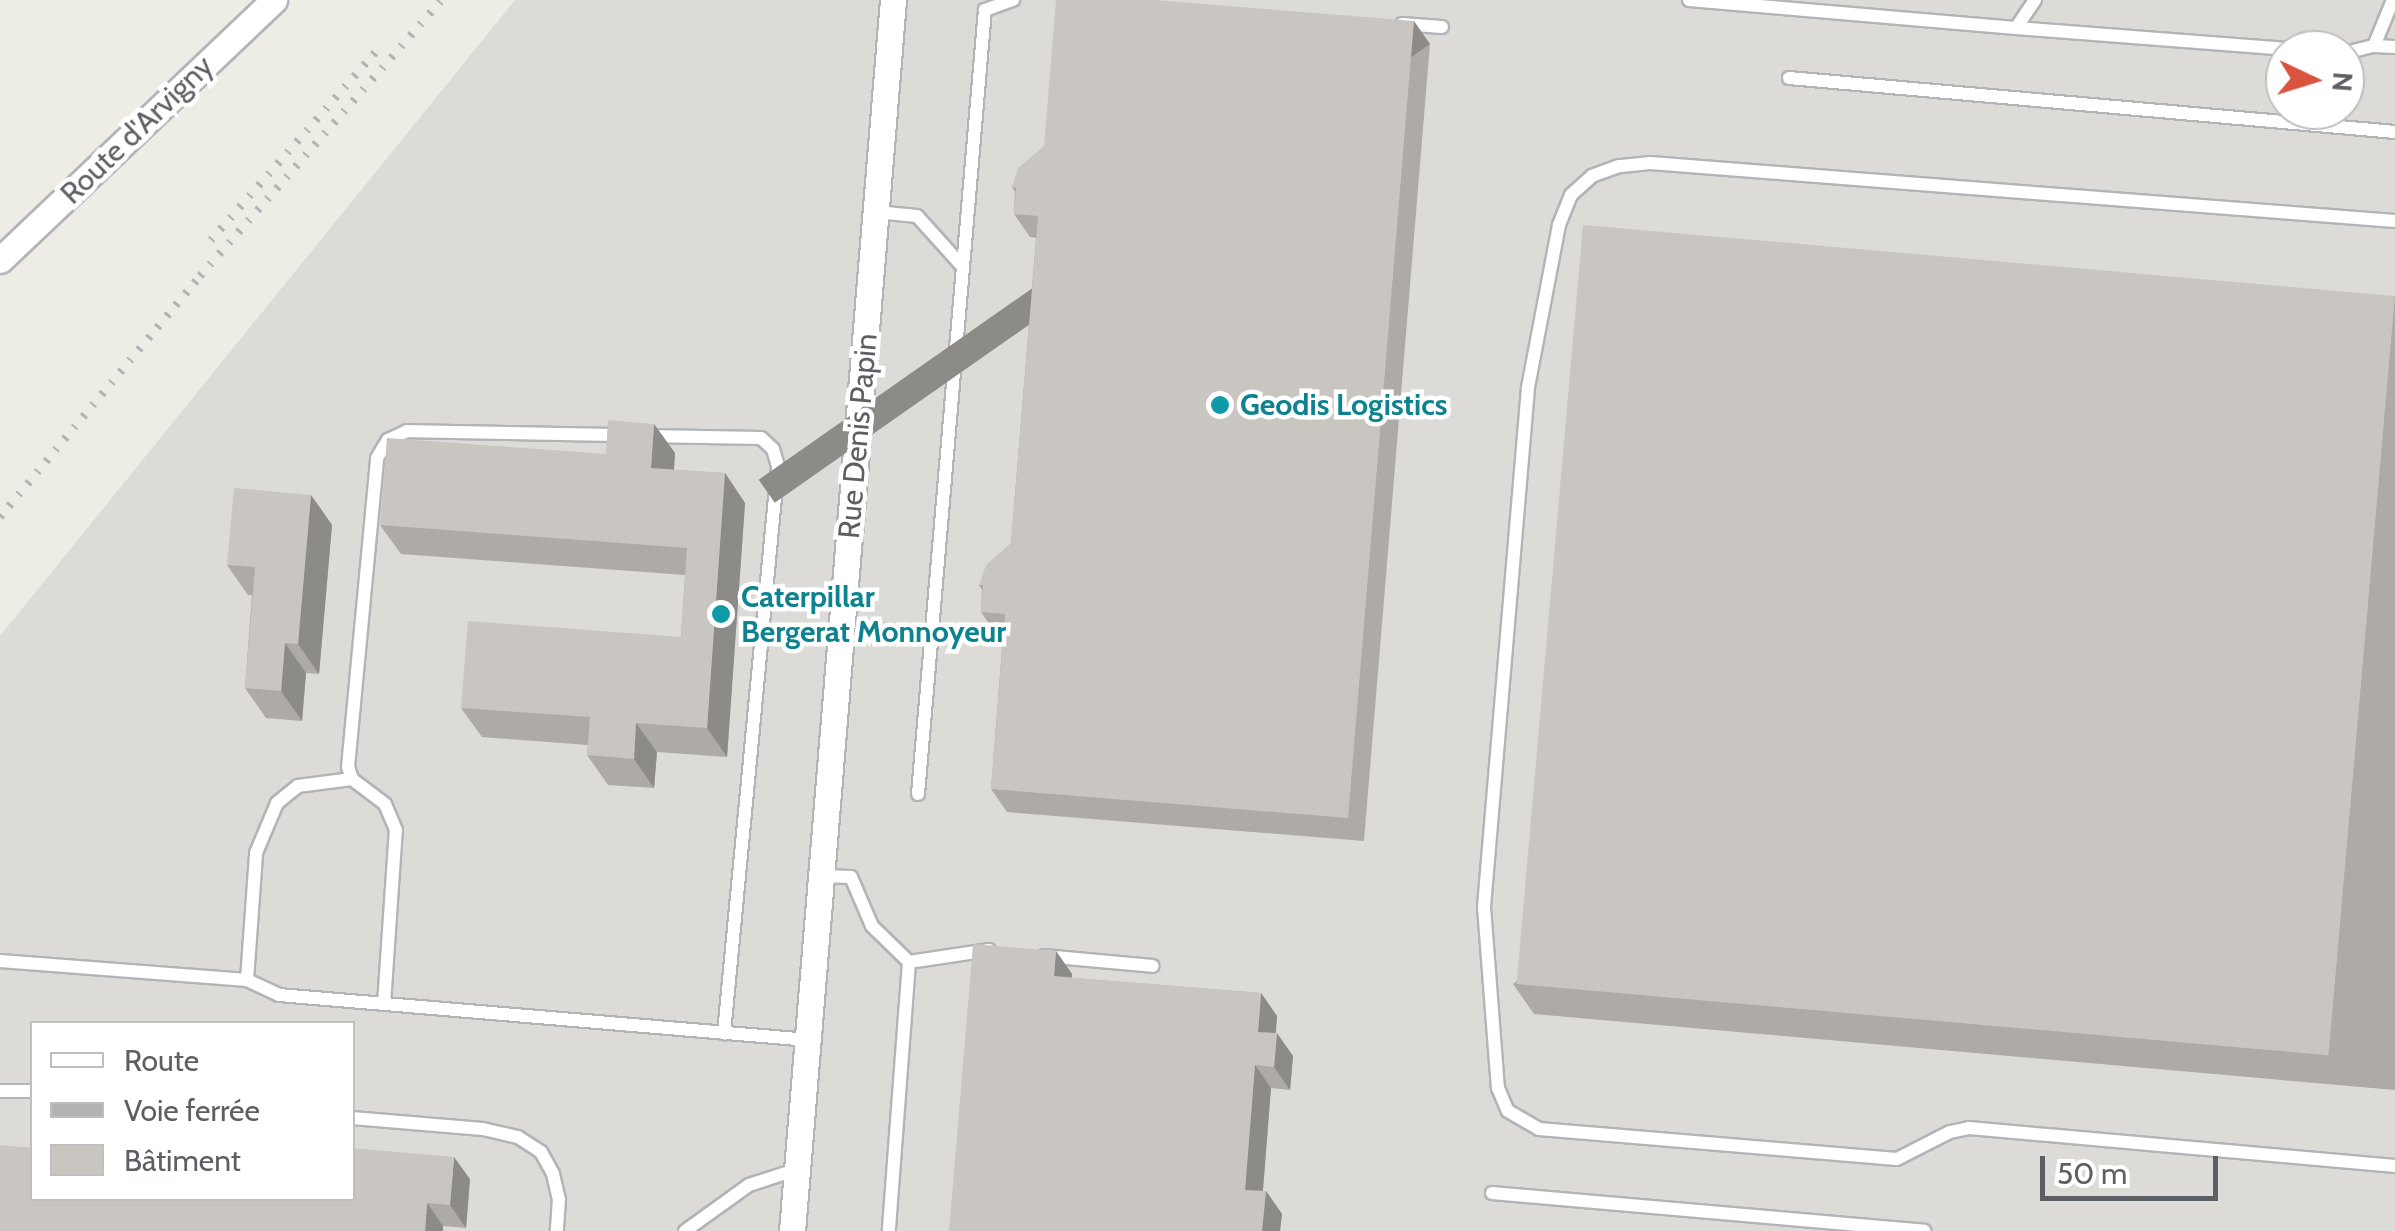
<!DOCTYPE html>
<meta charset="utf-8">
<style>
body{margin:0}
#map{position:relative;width:2395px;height:1231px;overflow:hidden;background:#edece5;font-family:Cabin,sans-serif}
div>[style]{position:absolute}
.industrial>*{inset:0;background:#dcdbd7}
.roads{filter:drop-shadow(2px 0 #b2b4b8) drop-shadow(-2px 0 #b2b4b8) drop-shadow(0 2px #b2b4b8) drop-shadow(0 -2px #b2b4b8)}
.lane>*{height:12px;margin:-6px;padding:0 6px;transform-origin:6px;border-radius:6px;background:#fff}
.street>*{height:25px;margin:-12.5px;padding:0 12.5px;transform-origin:12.5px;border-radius:12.5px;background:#fff}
.rail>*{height:8px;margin-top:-4px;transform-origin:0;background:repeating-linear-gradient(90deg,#b3b3b4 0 2.5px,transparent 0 14.5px)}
.wall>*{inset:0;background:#adaaa7}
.shaded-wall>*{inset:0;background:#8d8b88;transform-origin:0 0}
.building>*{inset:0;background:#c9c6c2;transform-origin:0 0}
.dots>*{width:28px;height:28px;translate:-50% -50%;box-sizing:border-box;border:5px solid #fff;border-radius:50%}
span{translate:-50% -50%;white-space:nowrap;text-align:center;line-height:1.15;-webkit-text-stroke:9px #fff;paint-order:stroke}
.street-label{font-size:30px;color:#5c5f64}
.culture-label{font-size:30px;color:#0d838f;font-weight:700}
.left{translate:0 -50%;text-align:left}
.legend{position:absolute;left:30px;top:1021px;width:325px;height:180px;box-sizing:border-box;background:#fff;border:2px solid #bebfc1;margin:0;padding:12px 18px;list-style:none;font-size:30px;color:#5c5f64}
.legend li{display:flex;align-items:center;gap:20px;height:50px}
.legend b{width:50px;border:2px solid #bebfc1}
.north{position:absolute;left:2265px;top:30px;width:100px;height:100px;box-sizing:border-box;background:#fff;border:2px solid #bebfc1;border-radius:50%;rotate:94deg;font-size:28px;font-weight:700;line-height:40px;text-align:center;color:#5c5f64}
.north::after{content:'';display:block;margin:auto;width:35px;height:45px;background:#d9533f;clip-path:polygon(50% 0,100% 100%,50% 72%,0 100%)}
.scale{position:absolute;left:2040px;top:1156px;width:178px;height:45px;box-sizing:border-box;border:5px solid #5c5f64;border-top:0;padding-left:12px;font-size:30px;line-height:35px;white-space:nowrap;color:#5c5f64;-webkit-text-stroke:8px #fff;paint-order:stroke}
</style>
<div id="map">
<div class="industrial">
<i style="clip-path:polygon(evenodd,515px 0,2395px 0,2395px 1231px,0 1231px,0 636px,515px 0,2285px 50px,2345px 50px,2345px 110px,2285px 110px,2285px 50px,515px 0,32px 1024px,352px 1024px,352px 1198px,32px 1198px,32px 1024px)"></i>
</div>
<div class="roads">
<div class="lane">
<i style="left:1689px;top:0;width:328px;rotate:4.9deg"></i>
<i style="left:2016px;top:28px;width:34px;rotate:-56deg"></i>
<i style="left:1402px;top:24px;width:40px;rotate:4.3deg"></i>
<i style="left:2016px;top:28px;width:289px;rotate:4.4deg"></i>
<i style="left:2374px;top:46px;width:21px;rotate:3deg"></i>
<i style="left:2345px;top:53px;width:30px;rotate:-14deg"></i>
<i style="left:2374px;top:46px;width:50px;rotate:-67.6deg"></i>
<i style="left:1789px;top:78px;width:608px;rotate:5.09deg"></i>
<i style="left:876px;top:212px;width:41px;rotate:5.6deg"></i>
<i style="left:917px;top:216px;width:69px;rotate:48deg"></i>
<i style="left:2395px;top:221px;width:747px;rotate:-175.55deg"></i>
<i style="left:1650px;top:163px;width:31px;rotate:174deg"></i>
<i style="left:1619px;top:166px;width:29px;rotate:160deg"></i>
<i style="left:1592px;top:176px;width:28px;rotate:138deg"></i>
<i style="left:1571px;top:195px;width:32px;rotate:112deg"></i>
<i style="left:1559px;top:225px;width:166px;rotate:100.8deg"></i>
<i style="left:1528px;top:388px;width:521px;rotate:94.85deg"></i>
<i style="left:1484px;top:907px;width:182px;rotate:85.6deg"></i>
<i style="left:1498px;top:1088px;width:25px;rotate:67deg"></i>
<i style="left:1508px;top:1111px;width:36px;rotate:30deg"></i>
<i style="left:1539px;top:1129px;width:359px;rotate:4.8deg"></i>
<i style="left:1897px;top:1159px;width:59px;rotate:-27deg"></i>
<i style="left:1950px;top:1132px;width:19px;rotate:-12deg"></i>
<i style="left:1969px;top:1128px;width:428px;rotate:5.1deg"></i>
<i style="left:646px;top:436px;width:115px;rotate:1deg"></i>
<i style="left:761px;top:438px;width:16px;rotate:43deg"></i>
<i style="left:773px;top:449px;width:18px;rotate:74deg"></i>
<i style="left:778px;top:466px;width:570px;rotate:95.44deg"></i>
<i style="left:918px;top:794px;width:787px;rotate:-85.12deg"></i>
<i style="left:985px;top:10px;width:30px;rotate:-20deg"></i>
<i style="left:823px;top:876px;width:28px;rotate:2deg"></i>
<i style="left:851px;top:877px;width:53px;rotate:66.8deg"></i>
<i style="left:872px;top:926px;width:52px;rotate:44.2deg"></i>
<i style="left:909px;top:962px;width:270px;rotate:94.3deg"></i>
<i style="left:1044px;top:956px;width:109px;rotate:5.2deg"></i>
<i style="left:0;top:961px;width:248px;rotate:4.4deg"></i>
<i style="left:247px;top:980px;width:35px;rotate:25deg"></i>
<i style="left:279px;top:995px;width:532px;rotate:4.85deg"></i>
<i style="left:909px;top:962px;width:81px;rotate:-8.5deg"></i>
<i style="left:247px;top:980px;width:127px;rotate:-85.9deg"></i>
<i style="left:256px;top:853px;width:54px;rotate:-67.2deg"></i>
<i style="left:277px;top:803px;width:27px;rotate:-39deg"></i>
<i style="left:298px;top:786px;width:54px;rotate:-7.4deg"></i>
<i style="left:384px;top:1004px;width:174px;rotate:-86.1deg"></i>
<i style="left:396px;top:830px;width:28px;rotate:-113deg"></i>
<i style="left:385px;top:804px;width:41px;rotate:-142.9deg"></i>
<i style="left:352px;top:779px;width:13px;rotate:-108deg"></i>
<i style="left:348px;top:767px;width:310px;rotate:-84.6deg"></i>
<i style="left:377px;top:458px;width:21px;rotate:-59deg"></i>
<i style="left:388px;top:440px;width:21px;rotate:-25deg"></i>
<i style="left:407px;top:431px;width:214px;rotate:1.1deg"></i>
<i style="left:0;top:1091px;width:32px"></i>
<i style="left:352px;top:1118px;width:131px;rotate:4.8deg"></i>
<i style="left:483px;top:1129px;width:36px;rotate:13deg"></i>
<i style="left:518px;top:1137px;width:27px;rotate:33deg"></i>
<i style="left:541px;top:1152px;width:25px;rotate:61deg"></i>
<i style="left:553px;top:1174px;width:26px;rotate:77deg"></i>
<i style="left:559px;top:1199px;width:32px;rotate:94deg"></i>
<i style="left:1492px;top:1193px;width:434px;rotate:5deg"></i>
<i style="left:685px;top:1231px;width:79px;rotate:-35.7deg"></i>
<i style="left:749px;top:1185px;width:52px;rotate:-18.1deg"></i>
</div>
<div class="street">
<i style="left:0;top:260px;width:378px;rotate:-43.5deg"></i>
<i style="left:792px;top:1231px;width:1235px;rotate:-85.31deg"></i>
</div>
</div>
<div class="rail">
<i style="left:211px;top:240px;width:255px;rotate:-48.8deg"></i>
<i style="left:0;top:517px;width:313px;rotate:-50.3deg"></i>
<i style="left:200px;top:276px;width:367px;rotate:-48.8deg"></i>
</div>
<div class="wall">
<i style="clip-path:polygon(1430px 44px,1364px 841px,1007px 812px,991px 789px,1003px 635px,997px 635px,981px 612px,982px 590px,979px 585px,1011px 543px,1036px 238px,1030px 237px,1014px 214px,1015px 192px,1012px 187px)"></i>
<i style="clip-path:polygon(2395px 295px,2395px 1090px,1534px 1014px,1513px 984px)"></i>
<i style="clip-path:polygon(654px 424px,675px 453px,674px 470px,725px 473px,745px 503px,727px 757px,657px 752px,654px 788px,608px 785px,587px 755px,588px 745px,482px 737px,461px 708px,681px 637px,685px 575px,401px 554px,380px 525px,606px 454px)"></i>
<i style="clip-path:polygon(311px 495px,332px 525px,319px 674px,306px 673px,302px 721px,266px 718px,245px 688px,252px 595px,248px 595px,227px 565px)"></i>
<i style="clip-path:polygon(1056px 951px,1072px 974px,1072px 978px,1261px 993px,1277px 1016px,1276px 1033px,1293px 1056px,1290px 1090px,1271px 1088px,1263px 1191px,1266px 1191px,1282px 1214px,1280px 1231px,949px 1231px)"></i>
<i style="clip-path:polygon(470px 1179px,466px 1228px,443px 1226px,443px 1231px,0 1231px,32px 1198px)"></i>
</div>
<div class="shaded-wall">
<i style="left:1414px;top:21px;width:28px;height:800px;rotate:55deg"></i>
<i style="clip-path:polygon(654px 424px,675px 453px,672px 497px,651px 468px)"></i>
<i style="clip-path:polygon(725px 473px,745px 503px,727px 757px,707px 728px)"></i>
<i style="clip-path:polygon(311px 495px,332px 525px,319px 674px,298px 644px)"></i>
<i style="clip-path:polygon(285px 643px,306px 673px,302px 721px,281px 691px)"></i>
<i style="clip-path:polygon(636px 723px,657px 752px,654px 788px,634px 759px)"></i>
<i style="clip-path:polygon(1056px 951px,1072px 974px,1070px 999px,1054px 976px)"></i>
<i style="clip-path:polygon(1261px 993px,1277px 1016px,1274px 1055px,1258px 1032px)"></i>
<i style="clip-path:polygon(1277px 1033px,1293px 1056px,1290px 1090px,1274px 1067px)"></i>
<i style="clip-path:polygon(1255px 1065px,1271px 1088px,1261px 1213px,1245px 1190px)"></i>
<i style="clip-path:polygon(454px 1157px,470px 1179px,466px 1228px,450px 1205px)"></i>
<i style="clip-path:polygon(1266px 1191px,1282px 1214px,1280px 1231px,1262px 1231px)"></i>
<i style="clip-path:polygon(427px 1203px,443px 1226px,443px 1231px,425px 1231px)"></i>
</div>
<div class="building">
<i style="clip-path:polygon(1056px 0,1155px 0,1414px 21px,1348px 818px,991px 789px,1005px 614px,981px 612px,983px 585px,979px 585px,986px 565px,1011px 543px,1038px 216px,1014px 214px,1016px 188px,1012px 187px,1018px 168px,1044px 146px)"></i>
<i style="left:1583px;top:225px;width:815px;height:762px;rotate:5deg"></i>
<i style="clip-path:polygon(608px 420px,654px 424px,651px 468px,725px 473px,707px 728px,636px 723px,634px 759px,587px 755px,590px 717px,461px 708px,468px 621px,681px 637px,687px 548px,380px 525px,387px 438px,606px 454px)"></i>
<i style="clip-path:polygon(234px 488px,311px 495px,298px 644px,285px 643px,281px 691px,245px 688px,255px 567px,227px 565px)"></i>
<i style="clip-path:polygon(973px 944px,1056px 951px,1054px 976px,1261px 993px,1258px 1032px,1277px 1033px,1274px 1067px,1255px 1065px,1245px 1190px,1266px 1191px,1262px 1231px,949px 1231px)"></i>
<i style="clip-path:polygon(0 1145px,32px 1148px,32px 1198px,352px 1198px,352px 1148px,454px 1157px,450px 1205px,427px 1203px,425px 1231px,0 1231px)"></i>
</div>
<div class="dots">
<i style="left:1220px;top:405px;background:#0f9aa8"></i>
<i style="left:721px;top:614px;background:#0f9aa8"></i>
</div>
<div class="street-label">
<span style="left:137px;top:130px;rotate:-44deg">Route d'Arvigny</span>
<span style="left:858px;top:436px;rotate:-85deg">Rue Denis Papin</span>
</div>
<div class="culture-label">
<span class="left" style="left:1240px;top:405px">Geodis Logistics</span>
<span class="left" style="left:741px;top:614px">Caterpillar<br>Bergerat Monnoyeur</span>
</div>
<ul class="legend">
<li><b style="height:12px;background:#fff"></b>Route</li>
<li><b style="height:12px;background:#b3b3b4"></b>Voie ferrée</li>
<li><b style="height:28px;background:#c9c6c2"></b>Bâtiment</li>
</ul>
<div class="north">N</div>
<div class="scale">50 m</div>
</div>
